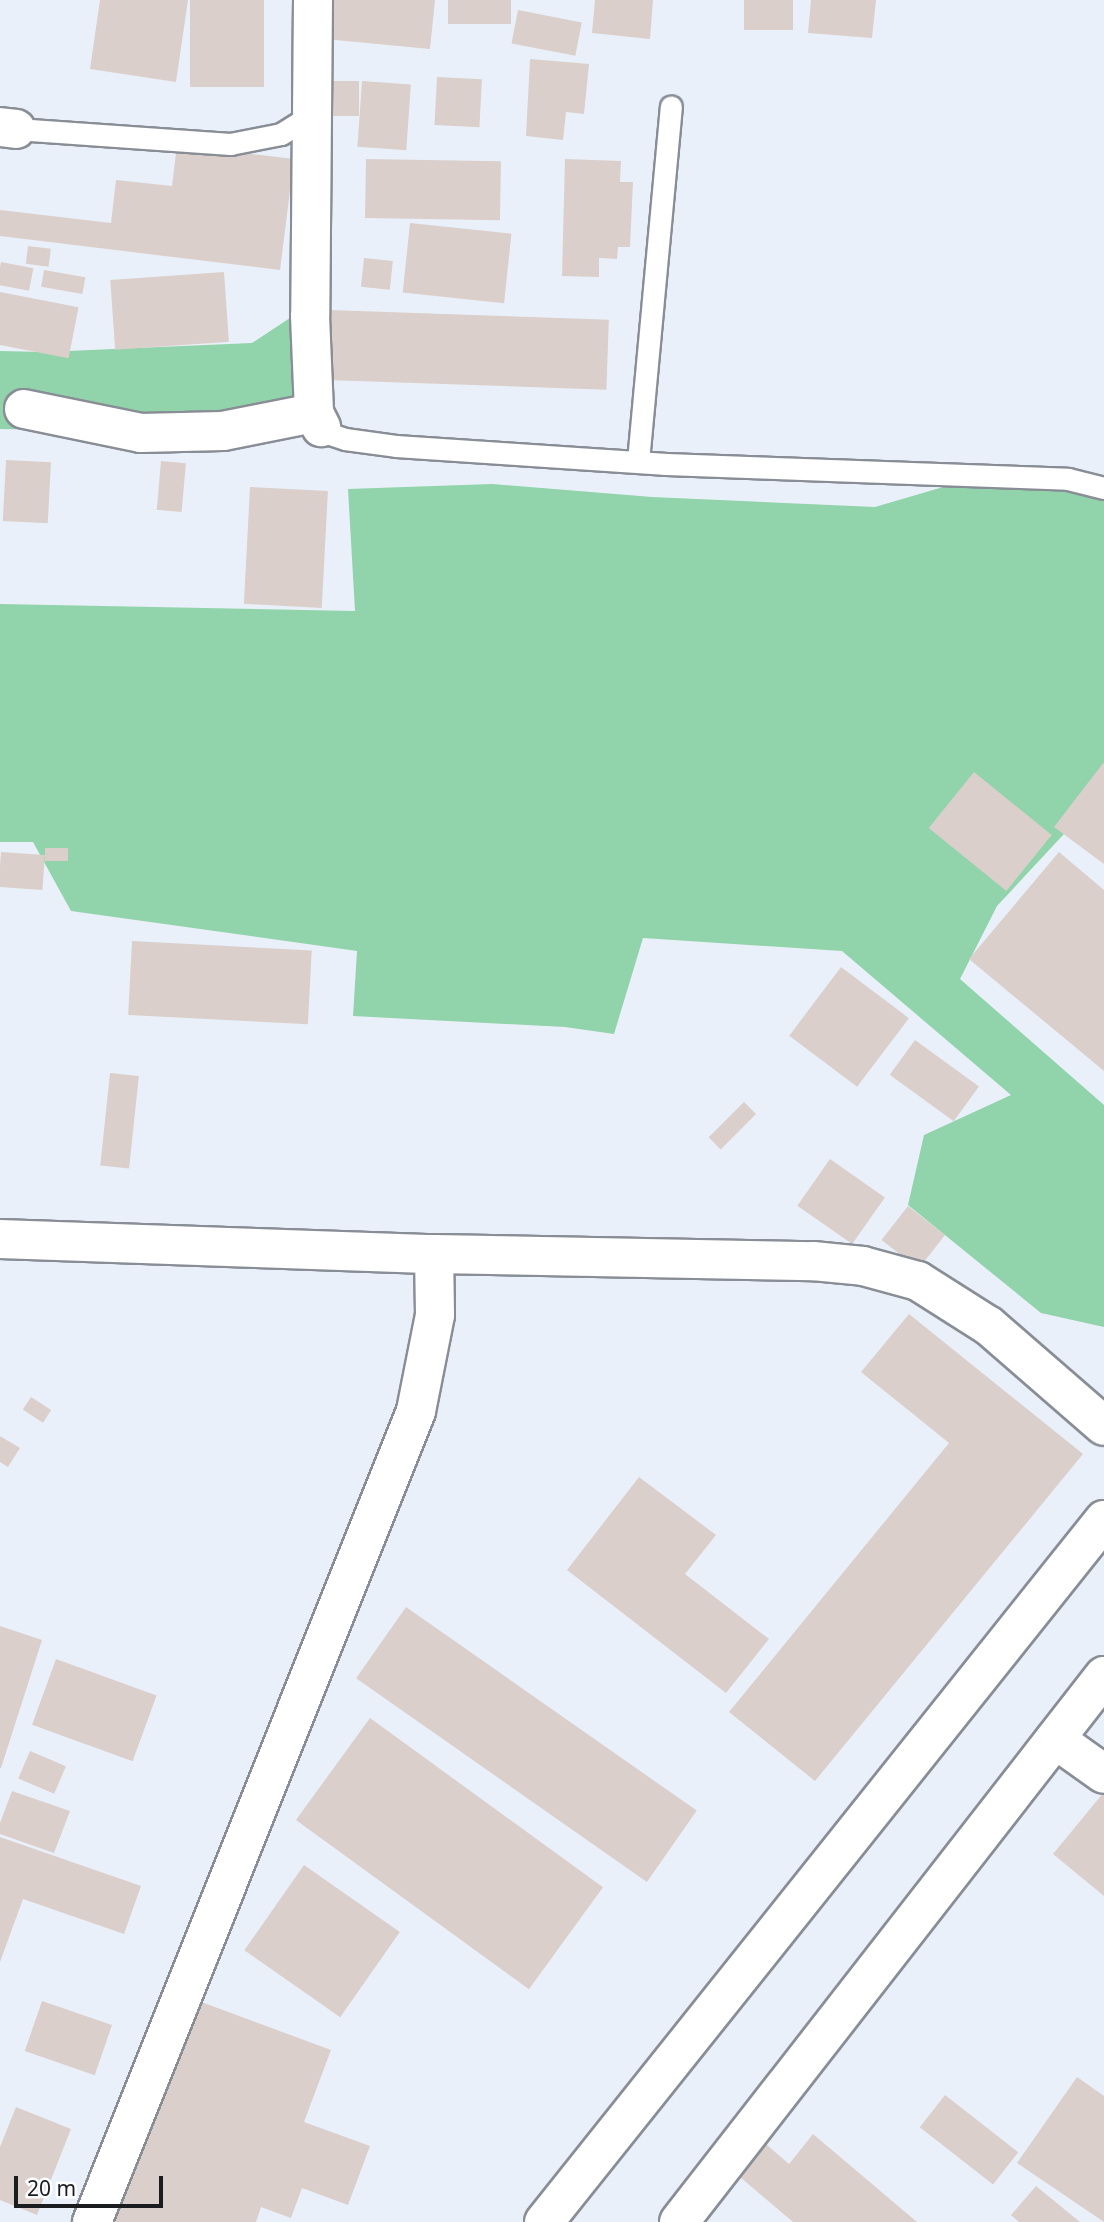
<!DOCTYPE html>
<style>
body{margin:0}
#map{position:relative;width:1104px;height:2222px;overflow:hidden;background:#eaf0f9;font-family:"Noto Sans",sans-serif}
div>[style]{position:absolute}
.green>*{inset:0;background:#91d3aa}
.building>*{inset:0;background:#dacfcb;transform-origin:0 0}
.roads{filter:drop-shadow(2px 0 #898e96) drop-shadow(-2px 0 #898e96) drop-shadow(0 2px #898e96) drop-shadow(0 -2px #898e96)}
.service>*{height:21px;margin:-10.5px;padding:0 10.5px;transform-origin:10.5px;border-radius:10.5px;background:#fff}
.minor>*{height:38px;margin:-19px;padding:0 19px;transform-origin:19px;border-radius:19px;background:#fff}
.secondary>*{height:38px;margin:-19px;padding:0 19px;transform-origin:19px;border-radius:19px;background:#fff}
span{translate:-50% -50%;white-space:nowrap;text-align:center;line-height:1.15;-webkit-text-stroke:6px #fcfdff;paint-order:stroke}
.scale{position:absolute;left:14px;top:2176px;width:149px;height:32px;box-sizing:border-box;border:4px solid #1a1c1f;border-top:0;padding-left:9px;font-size:21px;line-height:24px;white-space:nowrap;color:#1a1c1f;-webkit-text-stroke:5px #fcfdff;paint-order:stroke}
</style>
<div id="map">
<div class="green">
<i style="clip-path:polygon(299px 312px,304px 434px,0 429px,0 351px,45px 352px,252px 343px)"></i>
<i style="clip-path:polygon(492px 484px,652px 497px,875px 507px,950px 485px,1095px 486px,1104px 492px,1104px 791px,997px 906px,960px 979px,1104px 1105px,1104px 1327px,1041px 1313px,908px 1205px,924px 1135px,1011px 1095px,842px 951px,643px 938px,614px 1034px,565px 1027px,353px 1016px,357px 951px,71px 911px,33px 842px,0 842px,0 604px,355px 611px,348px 489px)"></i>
</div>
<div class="building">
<i style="clip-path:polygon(100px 0,188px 0,176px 82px,90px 69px)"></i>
<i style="left:190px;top:0;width:74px;height:87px"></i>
<i style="clip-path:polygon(329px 0,435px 0,430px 49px,325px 39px)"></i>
<i style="left:448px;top:0;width:63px;height:24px"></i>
<i style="clip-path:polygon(595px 0,653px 0,650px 39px,592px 33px)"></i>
<i style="left:744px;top:0;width:49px;height:30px"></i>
<i style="clip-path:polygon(811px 0,876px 0,872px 38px,808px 33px)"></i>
<i style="left:518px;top:10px;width:65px;height:34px;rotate:11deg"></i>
<i style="clip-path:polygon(530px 59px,589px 64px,584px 114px,566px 112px,563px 140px,526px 136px)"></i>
<i style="left:437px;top:77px;width:45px;height:48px;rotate:3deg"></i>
<i style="left:331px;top:81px;width:28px;height:35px"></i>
<i style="left:362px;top:81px;width:49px;height:66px;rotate:4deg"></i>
<i style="clip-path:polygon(177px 145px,294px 159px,280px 270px,0 236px,0 210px,111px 223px,116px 180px,172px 186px)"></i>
<i style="left:366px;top:159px;width:135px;height:59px;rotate:1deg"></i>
<i style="clip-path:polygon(565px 159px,621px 161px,620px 182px,633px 182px,630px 247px,618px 247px,617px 259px,599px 258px,599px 277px,562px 276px)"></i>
<i style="left:410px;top:223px;width:102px;height:70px;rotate:6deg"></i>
<i style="left:28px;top:246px;width:23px;height:18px;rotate:7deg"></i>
<i style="left:364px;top:258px;width:29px;height:29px;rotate:6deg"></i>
<i style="left:1px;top:262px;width:33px;height:23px;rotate:11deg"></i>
<i style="left:44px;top:270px;width:42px;height:17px;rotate:10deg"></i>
<i style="left:224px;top:272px;width:70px;height:114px;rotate:86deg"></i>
<i style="left:0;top:292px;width:80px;height:52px;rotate:11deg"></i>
<i style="left:329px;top:310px;width:280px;height:70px;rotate:2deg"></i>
<i style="left:6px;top:460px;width:45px;height:61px;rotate:3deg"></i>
<i style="left:161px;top:461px;width:25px;height:49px;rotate:5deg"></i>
<i style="left:250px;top:487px;width:78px;height:117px;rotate:3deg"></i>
<i style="clip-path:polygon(1104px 762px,1104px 864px,1054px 827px)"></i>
<i style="left:974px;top:772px;width:100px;height:72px;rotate:39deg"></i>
<i style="left:45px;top:848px;width:23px;height:13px"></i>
<i style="left:1px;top:852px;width:44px;height:35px;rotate:4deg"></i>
<i style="clip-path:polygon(1059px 852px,1104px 890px,1104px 1071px,969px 959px)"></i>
<i style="left:132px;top:941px;width:180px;height:74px;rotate:3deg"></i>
<i style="left:841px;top:967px;width:85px;height:86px;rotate:37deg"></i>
<i style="left:915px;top:1040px;width:79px;height:43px;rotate:36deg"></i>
<i style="left:110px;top:1073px;width:29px;height:93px;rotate:6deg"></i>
<i style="left:744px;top:1102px;width:17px;height:50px;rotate:45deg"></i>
<i style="left:830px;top:1159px;width:67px;height:57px;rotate:35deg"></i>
<i style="left:908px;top:1206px;width:47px;height:43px;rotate:38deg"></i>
<i style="clip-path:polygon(909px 1314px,1083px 1454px,815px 1781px,729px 1712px,949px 1443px,861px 1372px)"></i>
<i style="left:31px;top:1397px;width:24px;height:15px;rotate:33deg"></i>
<i style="clip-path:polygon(0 1436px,20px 1448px,8px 1467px,0 1462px)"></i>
<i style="clip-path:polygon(639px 1477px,716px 1535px,685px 1574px,769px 1639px,726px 1693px,567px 1570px)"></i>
<i style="left:406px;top:1607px;width:355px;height:87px;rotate:35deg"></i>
<i style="clip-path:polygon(0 1626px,42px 1640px,1px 1768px,0 1768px)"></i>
<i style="left:56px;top:1659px;width:107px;height:70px;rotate:20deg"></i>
<i style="left:370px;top:1718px;width:288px;height:126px;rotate:36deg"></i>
<i style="left:30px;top:1751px;width:39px;height:30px;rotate:23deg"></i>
<i style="clip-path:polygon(12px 1791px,70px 1811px,54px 1853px,0 1834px,0 1823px)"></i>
<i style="clip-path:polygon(1104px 1792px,1104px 1896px,1053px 1854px)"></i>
<i style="clip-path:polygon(0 1837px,141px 1886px,124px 1934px,23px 1899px,0 1962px)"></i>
<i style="left:304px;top:1865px;width:117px;height:104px;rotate:35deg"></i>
<i style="clip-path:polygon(196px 2000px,331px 2050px,304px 2122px,370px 2146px,348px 2205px,302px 2188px,291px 2218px,261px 2207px,256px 2222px,113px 2222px)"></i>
<i style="left:42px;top:2001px;width:74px;height:53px;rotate:19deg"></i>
<i style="clip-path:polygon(1077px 2077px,1104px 2096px,1104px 2222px,1017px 2163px)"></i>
<i style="left:945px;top:2095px;width:93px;height:41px;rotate:38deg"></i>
<i style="clip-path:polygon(16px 2107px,71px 2129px,37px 2215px,0 2200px,0 2147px)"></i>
<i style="clip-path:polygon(754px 2134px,789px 2164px,813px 2134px,917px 2222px,793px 2222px,727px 2166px)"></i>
<i style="clip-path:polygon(1036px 2186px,1080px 2222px,1019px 2222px,1011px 2215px)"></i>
</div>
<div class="roads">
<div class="service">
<i style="left:16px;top:129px;width:215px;rotate:4deg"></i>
<i style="left:230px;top:144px;width:52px;rotate:-11.1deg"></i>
<i style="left:281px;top:134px;width:34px;rotate:-32deg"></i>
<i style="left:321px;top:427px;width:11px;rotate:38deg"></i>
<i style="left:330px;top:434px;width:16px;rotate:18deg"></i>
<i style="left:345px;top:439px;width:51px;rotate:7.8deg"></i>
<i style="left:396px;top:446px;width:271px;rotate:3.8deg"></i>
<i style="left:666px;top:464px;width:402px;rotate:2.1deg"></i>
<i style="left:1068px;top:479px;width:37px;rotate:14deg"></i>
<i style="left:638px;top:461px;width:356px;rotate:-84.7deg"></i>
</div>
<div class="minor">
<i style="left:313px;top:0;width:316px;rotate:90.5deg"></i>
<i style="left:310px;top:316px;width:97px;rotate:87.6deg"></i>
<i style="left:314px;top:413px;width:16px;rotate:63deg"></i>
<i style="left:0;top:127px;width:16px;rotate:7deg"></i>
<i style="left:24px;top:409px;width:119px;rotate:11.6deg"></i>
<i style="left:141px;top:433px;width:82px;rotate:-1.4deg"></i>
<i style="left:223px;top:431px;width:93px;rotate:-11.2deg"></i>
<i style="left:0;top:1239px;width:434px;rotate:2deg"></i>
<i style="left:434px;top:1254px;width:379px;rotate:1.1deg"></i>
<i style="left:813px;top:1261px;width:50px;rotate:5.7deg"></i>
<i style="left:863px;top:1266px;width:57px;rotate:15.3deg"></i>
<i style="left:918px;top:1281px;width:84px;rotate:32.4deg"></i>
<i style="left:989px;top:1326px;width:152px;rotate:41deg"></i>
<i style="left:1055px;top:1739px;width:60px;rotate:35.5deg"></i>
<i style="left:92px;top:2222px;width:873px;rotate:-68.22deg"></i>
<i style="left:416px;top:1411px;width:98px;rotate:-78.8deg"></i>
<i style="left:435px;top:1315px;width:61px;rotate:-90.9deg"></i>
</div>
<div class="secondary">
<i style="left:544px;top:2222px;width:898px;rotate:-51.42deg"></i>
<i style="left:679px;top:2222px;width:692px;rotate:-52.1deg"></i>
</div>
</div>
<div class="scale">20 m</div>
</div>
